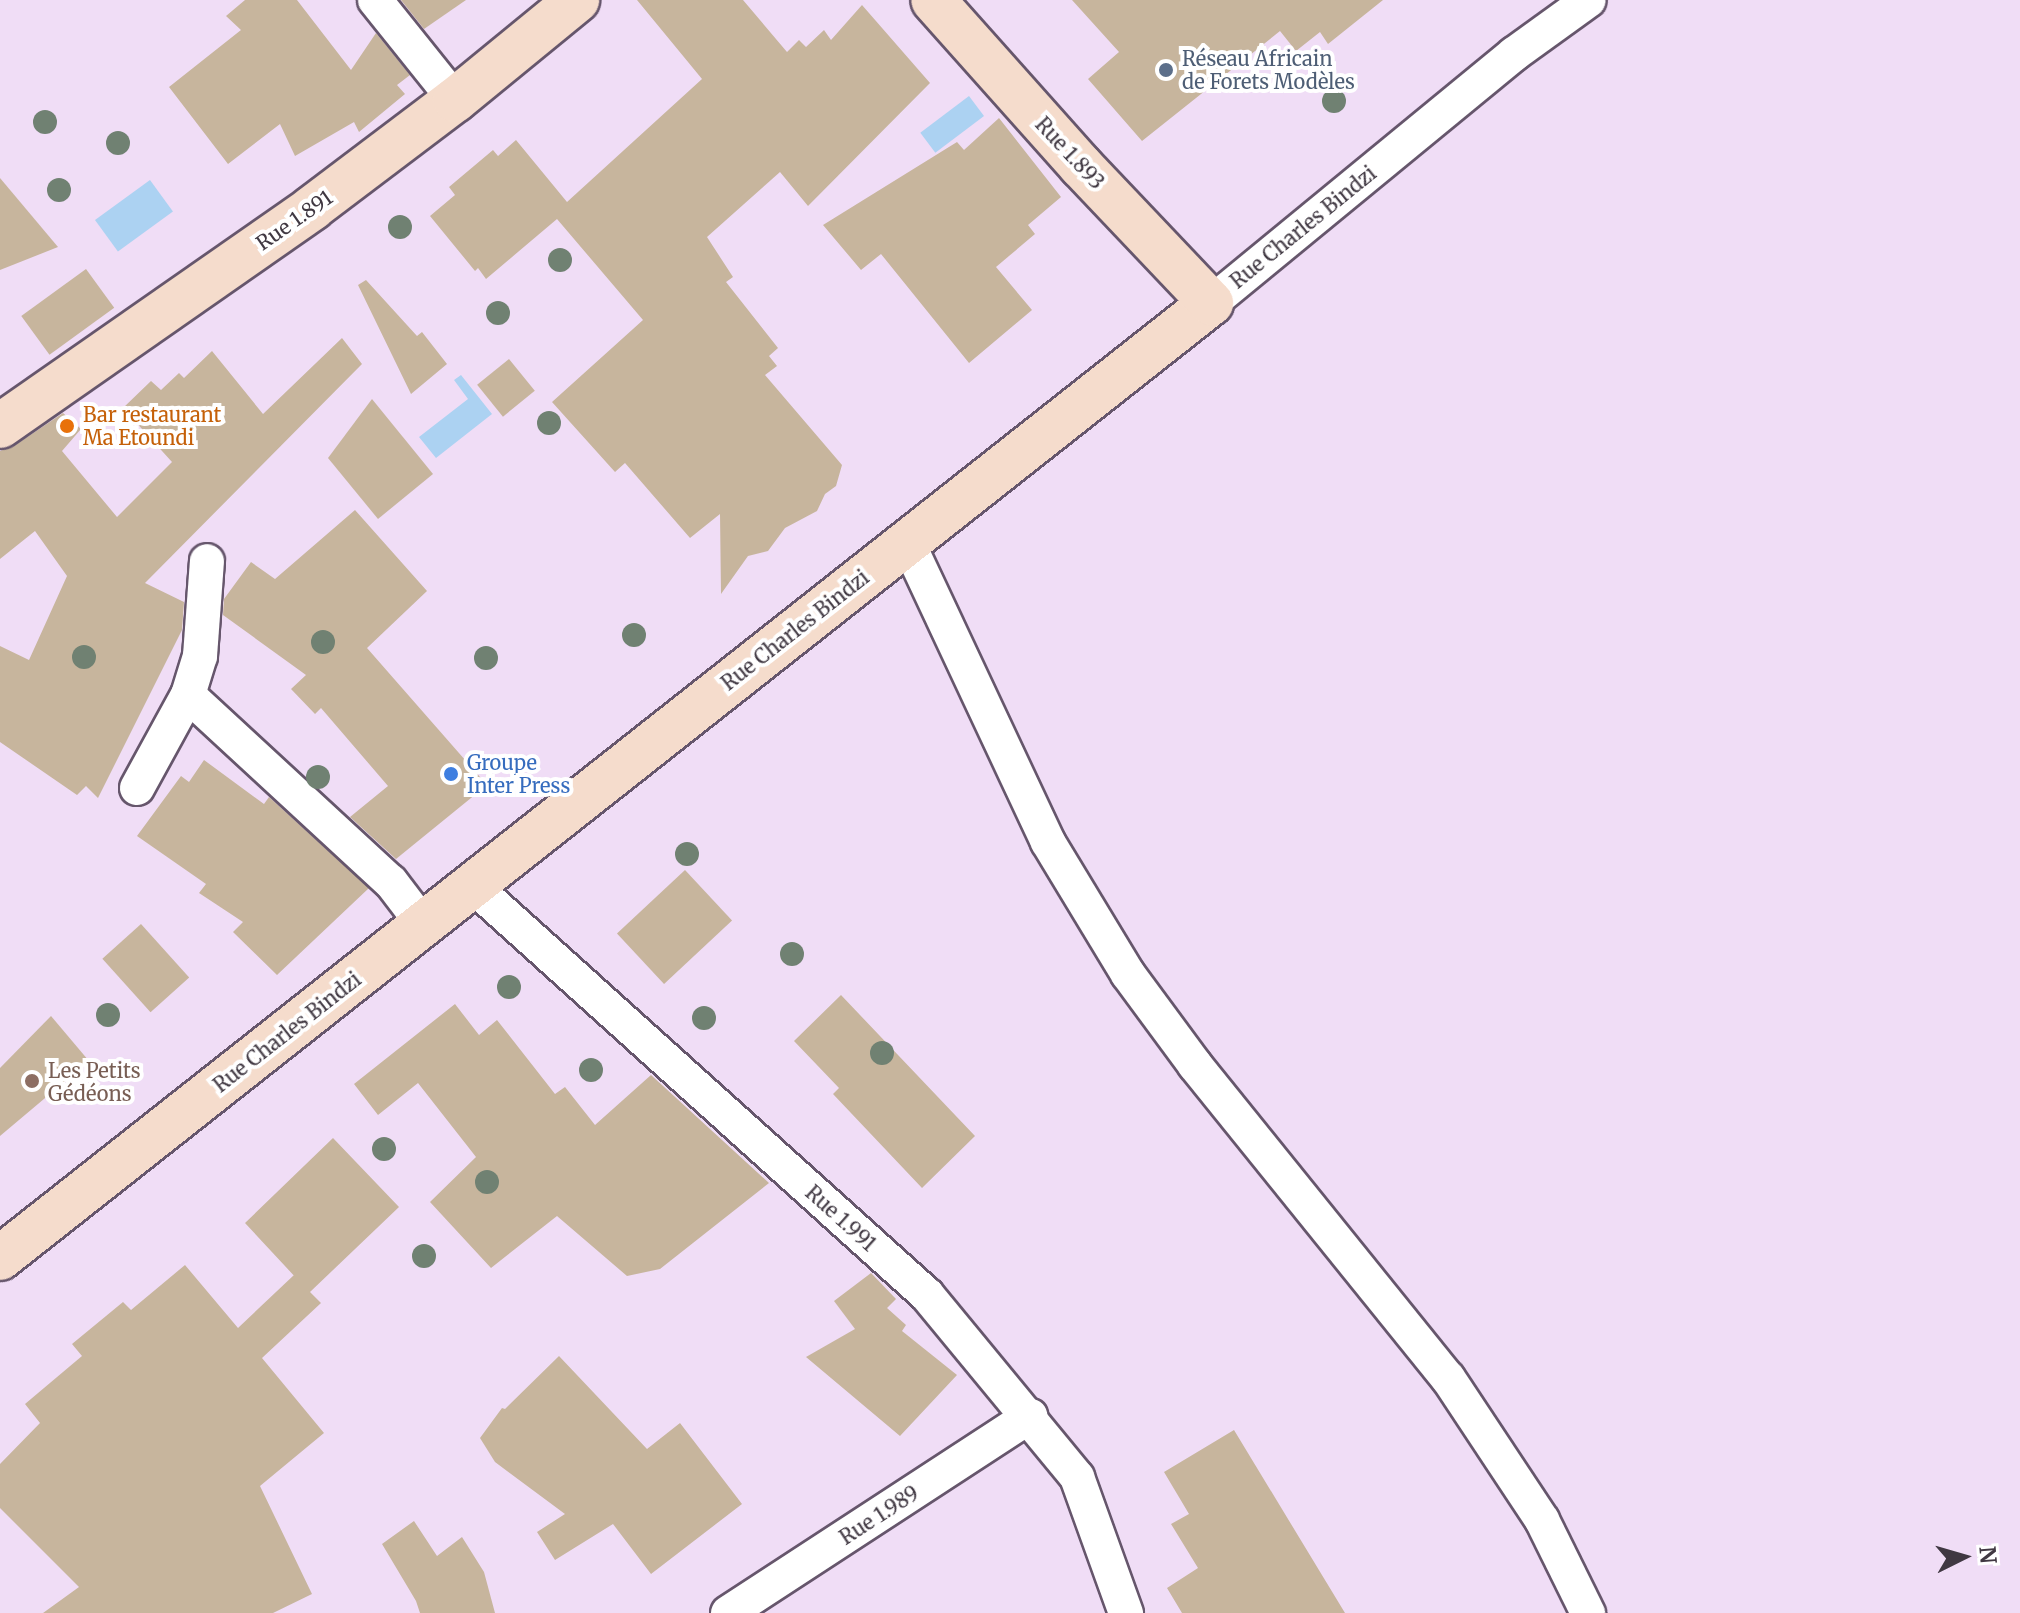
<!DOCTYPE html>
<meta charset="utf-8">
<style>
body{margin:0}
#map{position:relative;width:2020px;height:1613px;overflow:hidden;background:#f0ddf6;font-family:Merriweather,serif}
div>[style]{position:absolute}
.water>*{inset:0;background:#acd2f2;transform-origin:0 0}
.building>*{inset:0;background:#c7b59d;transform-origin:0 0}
.roads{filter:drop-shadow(2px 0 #66566c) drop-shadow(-2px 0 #66566c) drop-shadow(0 2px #66566c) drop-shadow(0 -2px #66566c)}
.street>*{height:34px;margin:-17px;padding:0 17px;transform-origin:17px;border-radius:17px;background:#fff}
.secondary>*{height:44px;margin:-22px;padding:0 22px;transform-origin:22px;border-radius:22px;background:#f5dccc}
.trees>*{width:24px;height:24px;margin:-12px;border-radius:50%;background:#708172}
.dots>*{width:22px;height:22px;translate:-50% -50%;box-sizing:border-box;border:4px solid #fff;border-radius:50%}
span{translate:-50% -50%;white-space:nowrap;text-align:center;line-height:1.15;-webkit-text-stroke:8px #fff;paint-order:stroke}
.service-label{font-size:20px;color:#4e5e75}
.left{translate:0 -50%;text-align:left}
.street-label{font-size:20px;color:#403842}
.food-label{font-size:20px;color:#c56008}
.shop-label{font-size:20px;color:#366cbe}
.education-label{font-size:20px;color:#785e54}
.north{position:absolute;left:1924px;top:1517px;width:80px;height:80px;-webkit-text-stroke:6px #fff;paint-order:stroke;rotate:85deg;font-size:22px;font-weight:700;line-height:32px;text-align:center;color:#403842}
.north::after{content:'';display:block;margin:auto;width:28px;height:36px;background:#403842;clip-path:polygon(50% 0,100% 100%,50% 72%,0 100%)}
</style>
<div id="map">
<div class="water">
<i style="left:969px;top:96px;width:25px;height:61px;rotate:53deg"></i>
<i style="left:150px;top:180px;width:39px;height:68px;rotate:54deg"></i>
<i style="clip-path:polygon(461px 375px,492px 414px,436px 458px,419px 437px,468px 399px,454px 380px)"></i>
</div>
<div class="building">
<i style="clip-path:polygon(245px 0,297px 0,351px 70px,376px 33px,410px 75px,397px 85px,405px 94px,359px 132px,354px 122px,295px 156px,280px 124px,228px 164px,169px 87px,241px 30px,226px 16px)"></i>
<i style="clip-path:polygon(401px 0,466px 0,424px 29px)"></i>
<i style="clip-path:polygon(637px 0,743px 0,787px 52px,799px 40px,806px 47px,824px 30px,831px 40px,862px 5px,930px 83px,808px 206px,780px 172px,707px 237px,733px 277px,726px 282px,778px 348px,769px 356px,777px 366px,765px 375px,842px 465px,836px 486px,825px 494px,817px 511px,785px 528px,768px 551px,748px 556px,721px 594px,720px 514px,690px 538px,625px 463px,615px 472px,552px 402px,643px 320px,557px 219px,486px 279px,478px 268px,475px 271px,430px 216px,455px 195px,449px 187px,493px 150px,498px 156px,516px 140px,567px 202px,702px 79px)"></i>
<i style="clip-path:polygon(1072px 0,1383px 0,1328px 44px,1320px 32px,1296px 51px,1280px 31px,1142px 141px,1088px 79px,1119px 52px)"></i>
<i style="clip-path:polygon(999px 118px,1061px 197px,1028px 225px,1035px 234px,996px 267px,1032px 310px,969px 363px,881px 254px,861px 270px,823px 225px,957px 142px,964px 150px)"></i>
<i style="clip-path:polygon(0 178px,58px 247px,0 270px)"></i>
<i style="left:86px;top:269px;width:48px;height:80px;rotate:54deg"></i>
<i style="clip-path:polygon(366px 280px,417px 336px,422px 332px,447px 364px,411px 394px,358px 285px)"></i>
<i style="clip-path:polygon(342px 338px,362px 364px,145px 583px,184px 602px,182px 630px,98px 798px,86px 786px,77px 795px,0 742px,0 646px,29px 660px,67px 576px,35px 531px,0 559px,0 451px,14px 446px,63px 413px,81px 429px,62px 451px,117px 517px,172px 462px,123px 408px,151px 381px,161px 390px,179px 373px,184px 378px,212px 351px,263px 414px)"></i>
<i style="left:509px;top:359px;width:41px;height:41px;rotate:51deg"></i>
<i style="clip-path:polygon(372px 399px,433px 474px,378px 519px,328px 458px)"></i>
<i style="clip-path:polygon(355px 510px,427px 591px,367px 648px,487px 785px,396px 859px,350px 817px,388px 786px,321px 708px,315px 714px,291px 689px,306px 675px,223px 615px,224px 599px,251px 562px,275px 579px)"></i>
<i style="clip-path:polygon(204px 760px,264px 804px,269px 797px,369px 888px,277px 975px,233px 932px,243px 922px,199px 893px,206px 884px,137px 836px,181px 776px,189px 782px)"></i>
<i style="left:685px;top:870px;width:69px;height:93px;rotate:47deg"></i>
<i style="left:141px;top:924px;width:72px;height:52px;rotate:48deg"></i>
<i style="clip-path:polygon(841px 995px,975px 1136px,922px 1188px,833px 1094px,839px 1088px,794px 1041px)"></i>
<i style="clip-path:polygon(455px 1004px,479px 1035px,497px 1020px,555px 1094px,565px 1087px,595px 1125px,651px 1075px,769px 1183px,660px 1269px,627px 1276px,557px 1216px,491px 1268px,430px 1202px,476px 1157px,418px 1083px,378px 1115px,354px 1084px)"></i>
<i style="clip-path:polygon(51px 1016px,89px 1061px,0 1136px,0 1068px)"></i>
<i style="clip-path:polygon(333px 1138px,399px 1207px,310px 1292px,321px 1303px,262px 1358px,324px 1433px,260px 1486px,312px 1594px,273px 1613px,43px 1613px,79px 1587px,0 1508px,0 1464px,40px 1423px,25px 1404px,82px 1356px,72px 1344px,123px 1302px,131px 1310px,185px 1265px,238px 1328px,294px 1275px,298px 1280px,245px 1223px)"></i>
<i style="clip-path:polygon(871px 1273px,896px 1299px,887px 1308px,906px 1325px,902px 1331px,957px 1375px,900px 1436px,806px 1357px,855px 1329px,834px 1301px)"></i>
<i style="clip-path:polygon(559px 1356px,647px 1449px,680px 1423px,742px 1504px,651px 1574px,613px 1524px,555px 1560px,537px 1532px,565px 1514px,495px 1462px,480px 1438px,502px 1408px,505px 1409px)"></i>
<i style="clip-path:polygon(1234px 1430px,1345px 1613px,1182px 1613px,1167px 1588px,1198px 1568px,1171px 1524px,1189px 1514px,1164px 1472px)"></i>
<i style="clip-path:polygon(414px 1521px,437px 1556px,462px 1537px,484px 1572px,495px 1613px,420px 1613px,416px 1601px,382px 1544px)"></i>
</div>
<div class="roads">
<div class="street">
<i style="left:375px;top:0;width:128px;rotate:51.3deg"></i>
<i style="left:1211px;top:303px;width:392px;rotate:-39.4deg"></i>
<i style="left:1514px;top:54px;width:92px;rotate:-35.8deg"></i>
<i style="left:907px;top:541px;width:332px;rotate:64.9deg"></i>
<i style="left:1048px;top:842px;width:154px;rotate:58.8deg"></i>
<i style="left:1128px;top:974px;width:113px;rotate:53.6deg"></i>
<i style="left:1195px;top:1065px;width:402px;rotate:51.1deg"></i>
<i style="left:1448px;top:1378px;width:170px;rotate:56.5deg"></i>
<i style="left:1542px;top:1520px;width:104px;rotate:63.7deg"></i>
<i style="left:188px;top:695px;width:276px;rotate:42.7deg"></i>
<i style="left:391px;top:882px;width:53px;rotate:52.7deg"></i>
<i style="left:137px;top:788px;width:106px;rotate:-61.3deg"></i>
<i style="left:188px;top:695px;width:41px;rotate:-72.9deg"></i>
<i style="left:200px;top:656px;width:95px;rotate:-85.8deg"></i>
<i style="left:472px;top:885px;width:612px;rotate:42.02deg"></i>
<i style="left:927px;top:1295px;width:236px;rotate:50.5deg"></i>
<i style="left:1077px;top:1477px;width:145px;rotate:70.2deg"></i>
<i style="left:728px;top:1613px;width:361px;rotate:-33.1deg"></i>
</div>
<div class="secondary">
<i style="left:0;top:426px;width:381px;rotate:-34.9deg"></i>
<i style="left:312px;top:208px;width:179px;rotate:-37.1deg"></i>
<i style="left:455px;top:100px;width:158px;rotate:-39.3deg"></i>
<i style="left:0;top:1258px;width:1542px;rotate:-38.26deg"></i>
<i style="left:1211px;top:303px;width:189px;rotate:-133.5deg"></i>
<i style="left:1081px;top:166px;width:222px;rotate:-131.7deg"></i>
</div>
</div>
<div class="trees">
<i style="left:1334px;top:101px"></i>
<i style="left:45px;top:122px"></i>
<i style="left:118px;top:143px"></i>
<i style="left:59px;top:190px"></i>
<i style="left:400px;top:227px"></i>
<i style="left:560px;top:260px"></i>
<i style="left:498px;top:313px"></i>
<i style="left:549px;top:423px"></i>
<i style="left:634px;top:635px"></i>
<i style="left:323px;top:642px"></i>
<i style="left:84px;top:657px"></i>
<i style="left:486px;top:658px"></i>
<i style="left:318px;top:777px"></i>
<i style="left:687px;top:854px"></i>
<i style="left:792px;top:954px"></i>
<i style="left:509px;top:987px"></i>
<i style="left:108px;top:1015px"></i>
<i style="left:704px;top:1018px"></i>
<i style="left:882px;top:1053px"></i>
<i style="left:591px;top:1070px"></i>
<i style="left:384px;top:1149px"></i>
<i style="left:487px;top:1182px"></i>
<i style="left:424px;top:1256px"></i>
</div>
<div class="dots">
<i style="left:1166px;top:70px;background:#5c6f8a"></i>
<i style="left:67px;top:426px;background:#e8710a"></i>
<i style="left:451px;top:774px;background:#3f7fe0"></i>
<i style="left:32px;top:1081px;background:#8d6e63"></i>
</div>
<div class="service-label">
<span class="left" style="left:1182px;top:70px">Réseau Africain<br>de Forets Modèles</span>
</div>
<div class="street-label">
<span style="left:1070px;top:153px;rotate:47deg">Rue 1.893</span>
<span style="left:294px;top:220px;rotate:-35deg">Rue 1.891</span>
<span style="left:1303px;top:227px;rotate:-39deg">Rue Charles Bindzi</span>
<span style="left:795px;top:630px;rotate:-38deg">Rue Charles Bindzi</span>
<span style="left:287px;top:1032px;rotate:-38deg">Rue Charles Bindzi</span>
<span style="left:841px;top:1218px;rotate:42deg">Rue 1.991</span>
<span style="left:879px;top:1515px;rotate:-33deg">Rue 1.989</span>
</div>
<div class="food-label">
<span class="left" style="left:83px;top:426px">Bar restaurant<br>Ma Etoundi</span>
</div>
<div class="shop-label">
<span class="left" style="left:467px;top:774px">Groupe<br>Inter Press</span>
</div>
<div class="education-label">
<span class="left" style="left:48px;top:1082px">Les Petits<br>Gédéons</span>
</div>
<div class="north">N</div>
</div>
